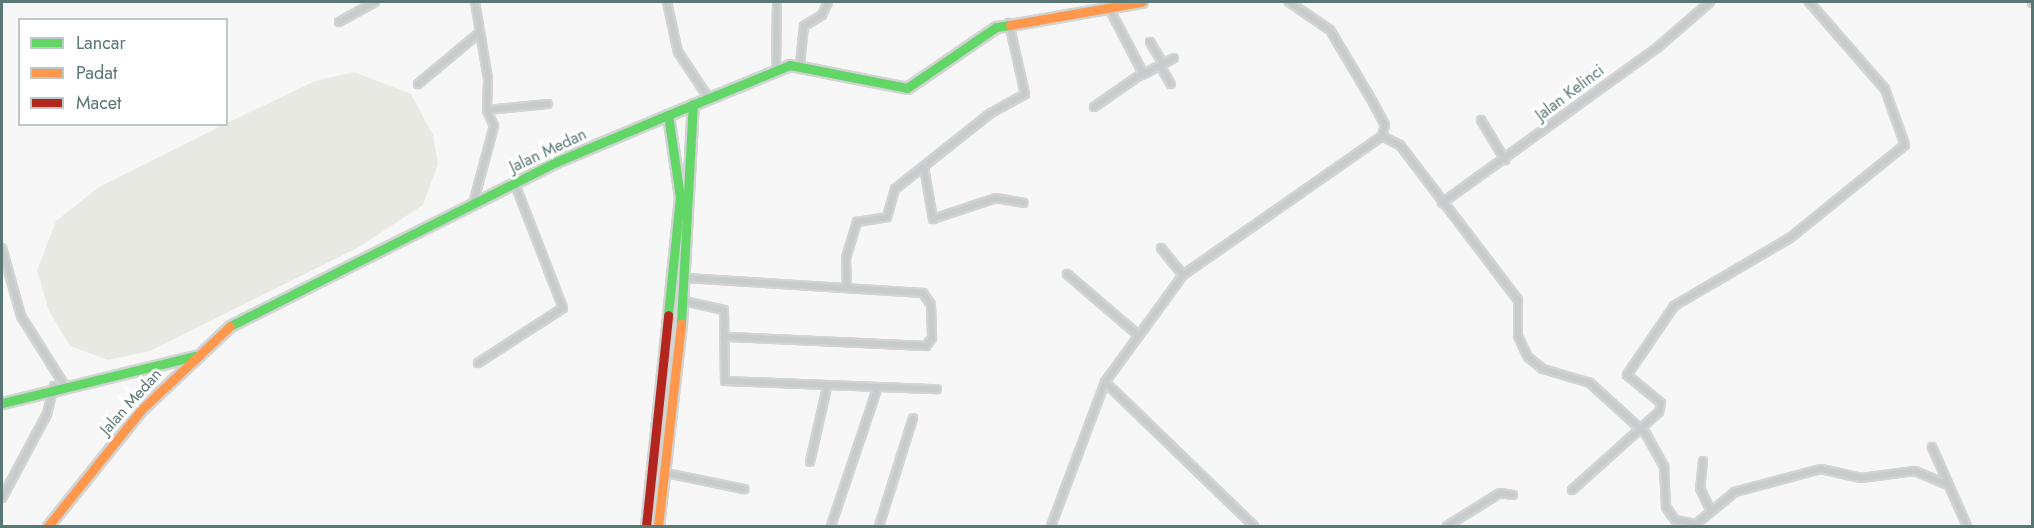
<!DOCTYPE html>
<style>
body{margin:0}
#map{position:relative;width:2034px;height:528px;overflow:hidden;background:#f8f7f7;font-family:Jost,sans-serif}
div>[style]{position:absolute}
.green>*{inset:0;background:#e9e9e4}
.roads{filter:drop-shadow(2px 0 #d2d4d4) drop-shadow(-2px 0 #d2d4d4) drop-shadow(0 2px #d2d4d4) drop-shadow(0 -2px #d2d4d4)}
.street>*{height:6px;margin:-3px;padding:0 3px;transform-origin:3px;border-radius:3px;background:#c8cbcb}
.fast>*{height:9px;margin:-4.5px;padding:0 4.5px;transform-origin:4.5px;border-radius:4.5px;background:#63d668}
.slow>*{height:9px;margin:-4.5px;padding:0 4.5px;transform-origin:4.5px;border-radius:4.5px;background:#ff974d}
.jam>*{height:9px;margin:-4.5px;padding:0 4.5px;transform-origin:4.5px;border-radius:4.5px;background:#b3261e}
span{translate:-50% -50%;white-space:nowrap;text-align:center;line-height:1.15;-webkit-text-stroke:6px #fff;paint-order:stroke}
.street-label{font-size:16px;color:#597775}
.frame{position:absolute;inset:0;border:3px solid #597775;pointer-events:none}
.legend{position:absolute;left:18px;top:18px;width:210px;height:108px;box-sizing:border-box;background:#fff;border:2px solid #bdc9c8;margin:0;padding:8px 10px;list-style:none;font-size:18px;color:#597775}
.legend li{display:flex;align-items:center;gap:12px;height:30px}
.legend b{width:30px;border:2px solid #bdc9c8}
</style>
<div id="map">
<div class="green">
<i style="clip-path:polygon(354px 72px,411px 94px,433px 135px,438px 164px,423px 205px,359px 247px,150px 351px,108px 360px,70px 346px,49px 311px,37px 271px,56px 221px,99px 187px,223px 125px,315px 81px)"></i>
</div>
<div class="roads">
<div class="street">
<i style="left:667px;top:2px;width:51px;rotate:77.6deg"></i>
<i style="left:678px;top:52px;width:54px;rotate:56.3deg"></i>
<i style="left:2032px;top:2px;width:1px;rotate:90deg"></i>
<i style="left:339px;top:22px;width:41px;rotate:-29.1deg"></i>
<i style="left:1150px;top:42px;width:26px;rotate:59deg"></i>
<i style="left:800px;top:64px;width:38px;rotate:-84deg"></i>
<i style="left:804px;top:26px;width:21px;rotate:-31deg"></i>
<i style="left:822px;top:15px;width:14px;rotate:-65deg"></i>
<i style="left:1160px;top:66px;width:21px;rotate:59deg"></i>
<i style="left:776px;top:67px;width:65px;rotate:-89.1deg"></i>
<i style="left:1142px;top:75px;width:36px;rotate:-28deg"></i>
<i style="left:418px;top:84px;width:80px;rotate:-39.9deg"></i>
<i style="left:1094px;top:107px;width:60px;rotate:-34.8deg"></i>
<i style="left:1143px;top:73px;width:73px;rotate:-117.6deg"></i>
<i style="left:487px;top:110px;width:61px;rotate:-5.6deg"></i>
<i style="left:1481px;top:120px;width:47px;rotate:59deg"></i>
<i style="left:1382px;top:136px;width:20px;rotate:27deg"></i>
<i style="left:1400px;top:145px;width:195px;rotate:52.7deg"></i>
<i style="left:1518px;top:300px;width:36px;rotate:90deg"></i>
<i style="left:1518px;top:336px;width:23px;rotate:65deg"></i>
<i style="left:1528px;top:357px;width:19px;rotate:39deg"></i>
<i style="left:1543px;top:369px;width:49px;rotate:16.6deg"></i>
<i style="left:1590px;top:383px;width:76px;rotate:42.3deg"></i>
<i style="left:1646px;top:434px;width:38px;rotate:61deg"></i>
<i style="left:1664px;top:467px;width:40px;rotate:87.1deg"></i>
<i style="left:1666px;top:507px;width:16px;rotate:55deg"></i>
<i style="left:1675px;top:520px;width:21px;rotate:11deg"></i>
<i style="left:1696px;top:524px;width:50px;rotate:-39.4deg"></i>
<i style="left:1735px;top:492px;width:89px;rotate:-15deg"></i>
<i style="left:1821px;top:469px;width:41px;rotate:12.7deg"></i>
<i style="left:1861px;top:478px;width:54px;rotate:-7.4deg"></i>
<i style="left:1915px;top:471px;width:34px;rotate:23deg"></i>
<i style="left:924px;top:167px;width:53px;rotate:80.2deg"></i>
<i style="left:933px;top:219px;width:66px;rotate:-18.4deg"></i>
<i style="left:996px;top:198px;width:28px;rotate:10deg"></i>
<i style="left:1442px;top:203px;width:266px;rotate:-35.8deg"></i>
<i style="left:1658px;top:47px;width:69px;rotate:-40.9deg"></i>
<i style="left:473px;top:204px;width:81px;rotate:-74.9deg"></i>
<i style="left:494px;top:126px;width:17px;rotate:-114deg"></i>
<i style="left:487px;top:110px;width:31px;rotate:-88deg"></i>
<i style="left:488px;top:79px;width:78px;rotate:-99.6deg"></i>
<i style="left:2px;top:248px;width:71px;rotate:74.4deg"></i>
<i style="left:21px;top:316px;width:79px;rotate:57.9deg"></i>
<i style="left:1161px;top:248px;width:35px;rotate:51deg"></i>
<i style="left:1067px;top:274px;width:92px;rotate:40.6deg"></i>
<i style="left:686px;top:278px;width:237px;rotate:3.6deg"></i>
<i style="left:923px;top:293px;width:14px;rotate:56deg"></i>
<i style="left:931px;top:305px;width:33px;rotate:88deg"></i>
<i style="left:932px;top:338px;width:10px;rotate:127deg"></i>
<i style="left:926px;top:346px;width:202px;rotate:-177.4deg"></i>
<i style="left:847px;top:288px;width:30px;rotate:-92deg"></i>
<i style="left:846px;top:258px;width:38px;rotate:-73deg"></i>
<i style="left:857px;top:222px;width:30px;rotate:-9deg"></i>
<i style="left:887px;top:217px;width:29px;rotate:-74deg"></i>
<i style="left:895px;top:189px;width:122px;rotate:-38.4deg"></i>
<i style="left:991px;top:113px;width:39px;rotate:-29deg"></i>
<i style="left:1025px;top:94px;width:73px;rotate:-102.7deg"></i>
<i style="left:684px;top:301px;width:41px;rotate:12.7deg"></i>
<i style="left:724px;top:310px;width:71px;rotate:89.2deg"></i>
<i style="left:725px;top:381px;width:212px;rotate:2.2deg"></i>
<i style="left:478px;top:363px;width:101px;rotate:-32.9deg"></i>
<i style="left:563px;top:308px;width:133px;rotate:-111.2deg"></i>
<i style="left:1105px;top:382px;width:207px;rotate:44deg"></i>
<i style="left:1932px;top:447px;width:86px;rotate:66.1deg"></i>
<i style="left:1703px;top:461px;width:27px;rotate:96deg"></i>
<i style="left:1700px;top:488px;width:26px;rotate:65deg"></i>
<i style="left:810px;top:462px;width:77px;rotate:-77.2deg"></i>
<i style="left:666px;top:473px;width:80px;rotate:11.6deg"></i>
<i style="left:1572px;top:490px;width:117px;rotate:-41.9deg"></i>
<i style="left:1659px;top:412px;width:9px;rotate:-77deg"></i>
<i style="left:1661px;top:403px;width:44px;rotate:-140.5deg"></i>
<i style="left:1627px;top:375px;width:83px;rotate:-55.7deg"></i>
<i style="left:1674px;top:306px;width:134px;rotate:-30.4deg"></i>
<i style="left:1790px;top:238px;width:148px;rotate:-39deg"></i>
<i style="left:1905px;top:145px;width:59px;rotate:-109.7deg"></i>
<i style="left:1885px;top:89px;width:116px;rotate:-131.1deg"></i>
<i style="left:2px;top:498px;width:95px;rotate:-61.8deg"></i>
<i style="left:47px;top:414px;width:29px;rotate:-76deg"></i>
<i style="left:831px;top:526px;width:145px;rotate:-71.4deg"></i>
<i style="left:879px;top:526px;width:113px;rotate:-72.5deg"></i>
<i style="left:1051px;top:526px;width:154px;rotate:-69.4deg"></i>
<i style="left:1105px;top:382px;width:132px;rotate:-53.9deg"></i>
<i style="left:1183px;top:275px;width:243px;rotate:-34.9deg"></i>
<i style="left:1382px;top:136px;width:11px;rotate:-75deg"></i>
<i style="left:1385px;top:125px;width:24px;rotate:-118deg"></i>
<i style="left:1374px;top:104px;width:86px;rotate:-120.7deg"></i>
<i style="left:1330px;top:30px;width:50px;rotate:-145.7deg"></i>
<i style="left:1447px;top:526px;width:62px;rotate:-31.9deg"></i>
<i style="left:1500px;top:493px;width:13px;rotate:9deg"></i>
</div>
<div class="fast">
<i style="left:668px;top:315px;width:119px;rotate:-84.2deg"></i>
<i style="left:680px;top:197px;width:83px;rotate:-98.3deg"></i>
<i style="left:668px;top:115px;width:132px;rotate:-22.3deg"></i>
<i style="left:790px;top:65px;width:119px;rotate:11.1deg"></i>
<i style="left:907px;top:88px;width:108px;rotate:-34.4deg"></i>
<i style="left:996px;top:27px;width:14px;rotate:-8deg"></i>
<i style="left:681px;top:323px;width:219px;rotate:-86.9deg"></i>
<i style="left:230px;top:326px;width:365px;rotate:-26.7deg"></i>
<i style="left:556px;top:162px;width:121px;rotate:-22.8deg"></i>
<i style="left:2px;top:403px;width:199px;rotate:-13.7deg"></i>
</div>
<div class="slow">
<i style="left:1010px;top:25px;width:134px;rotate:-9.9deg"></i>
<i style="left:48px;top:526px;width:149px;rotate:-51.3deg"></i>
<i style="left:141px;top:410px;width:122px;rotate:-43.3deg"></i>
<i style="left:658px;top:526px;width:204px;rotate:-83.5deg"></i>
</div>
<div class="jam">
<i style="left:646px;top:526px;width:212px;rotate:-84deg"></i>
</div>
</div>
<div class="street-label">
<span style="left:1570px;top:93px;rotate:-37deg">Jalan Kelinci</span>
<span style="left:548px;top:151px;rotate:-25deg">Jalan Medan</span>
<span style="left:131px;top:402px;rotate:-48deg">Jalan Medan</span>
</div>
<div class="frame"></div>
<ul class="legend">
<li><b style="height:8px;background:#63d668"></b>Lancar</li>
<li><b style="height:8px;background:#ff974d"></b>Padat</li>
<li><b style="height:8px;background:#b3261e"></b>Macet</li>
</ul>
</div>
